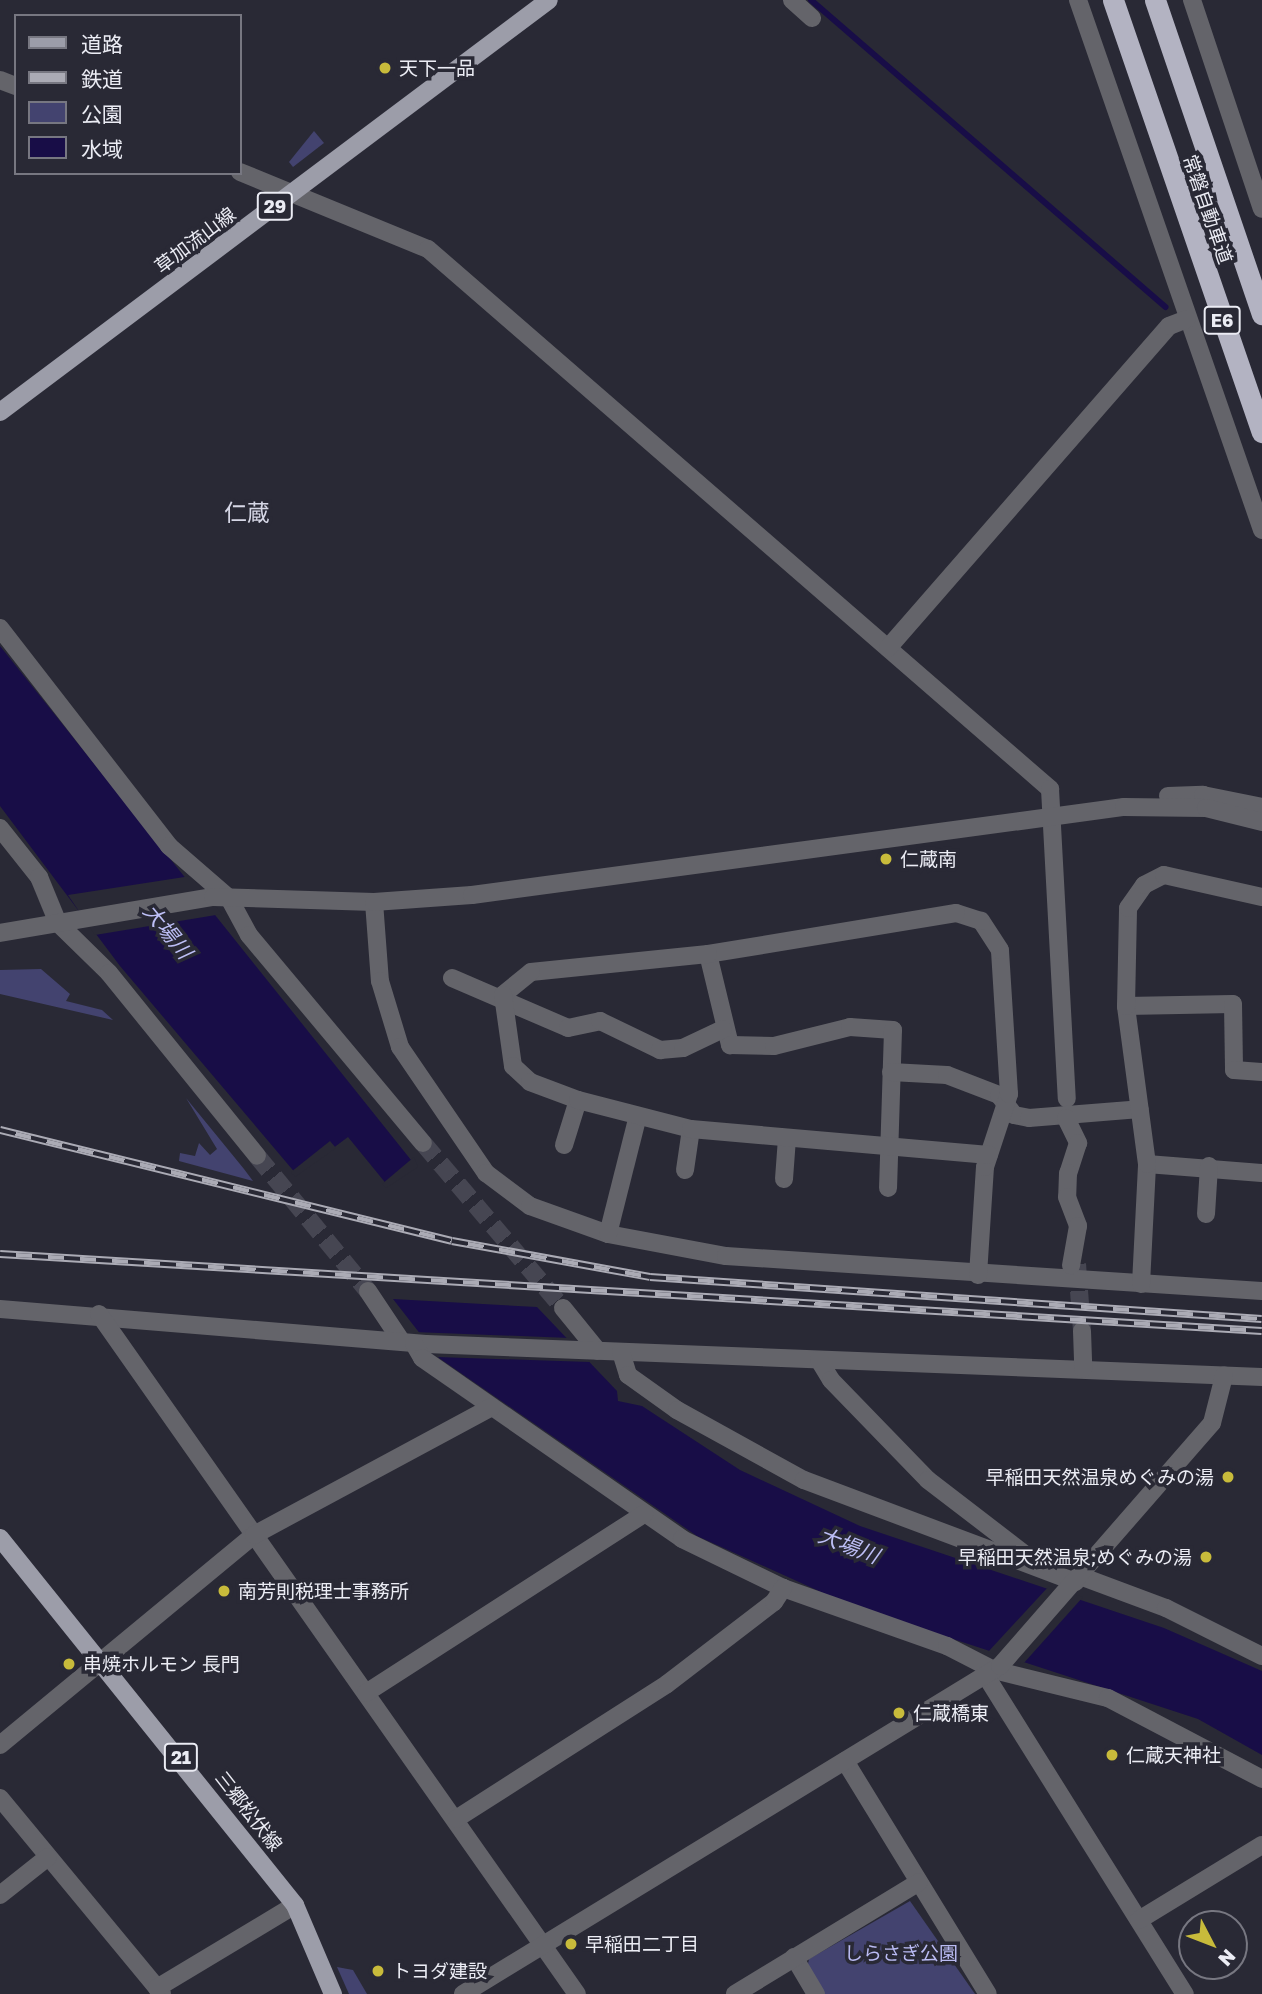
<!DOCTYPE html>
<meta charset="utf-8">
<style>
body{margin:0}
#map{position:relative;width:1262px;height:1994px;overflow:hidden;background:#292935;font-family:"Golos Text","Noto Sans JP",sans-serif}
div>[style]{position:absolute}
.green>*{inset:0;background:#43436f}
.water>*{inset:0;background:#180d47}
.pier>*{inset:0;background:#292935}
.stream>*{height:6px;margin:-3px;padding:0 3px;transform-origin:3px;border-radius:3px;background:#180d47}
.minor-tunnel>*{height:18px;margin-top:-9px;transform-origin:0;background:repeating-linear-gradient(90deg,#464652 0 18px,transparent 0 27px)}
.minor>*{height:18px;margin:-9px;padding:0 9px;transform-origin:9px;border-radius:9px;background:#64646a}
.major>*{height:18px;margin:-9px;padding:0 9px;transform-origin:9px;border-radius:9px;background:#9c9da9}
.highway>*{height:21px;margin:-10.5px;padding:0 10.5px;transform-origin:10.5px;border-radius:10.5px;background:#b3b3c2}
.rail>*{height:8px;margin-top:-4px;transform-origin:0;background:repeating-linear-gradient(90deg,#292935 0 16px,#ababb5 0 32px);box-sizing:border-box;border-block:2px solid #ababb5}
.dots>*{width:19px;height:19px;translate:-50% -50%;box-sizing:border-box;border:4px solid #292935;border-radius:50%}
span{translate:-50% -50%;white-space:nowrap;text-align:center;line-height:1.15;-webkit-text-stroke:7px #292935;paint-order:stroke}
.shield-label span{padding:2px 5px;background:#292935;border:2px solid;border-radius:5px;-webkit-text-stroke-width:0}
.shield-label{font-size:18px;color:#ebecf4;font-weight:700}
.poi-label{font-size:19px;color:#ebecf4}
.left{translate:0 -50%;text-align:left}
.right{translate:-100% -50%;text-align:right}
.street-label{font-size:19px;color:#ebecf4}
.park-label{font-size:19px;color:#babbf3}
.water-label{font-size:21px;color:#bdbff6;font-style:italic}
.quarter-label{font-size:23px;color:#d6d7e6}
.legend{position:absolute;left:14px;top:14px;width:228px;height:161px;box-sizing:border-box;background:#292935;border:2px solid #777781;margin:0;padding:9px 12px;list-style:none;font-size:21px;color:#ebecf4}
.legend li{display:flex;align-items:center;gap:14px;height:35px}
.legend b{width:35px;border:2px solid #777781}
.north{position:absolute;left:1178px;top:1910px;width:70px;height:70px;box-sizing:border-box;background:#292935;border:2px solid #777781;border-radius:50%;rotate:132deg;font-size:19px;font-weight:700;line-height:28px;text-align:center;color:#ebecf4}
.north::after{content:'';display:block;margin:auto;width:24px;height:32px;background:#c8bb3b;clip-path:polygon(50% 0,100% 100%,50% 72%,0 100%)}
</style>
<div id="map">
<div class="green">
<i style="clip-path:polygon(314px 131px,324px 143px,293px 167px,289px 162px)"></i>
<i style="clip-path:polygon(41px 969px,70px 994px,66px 1001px,102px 1010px,113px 1020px,0 994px,0 970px)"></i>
<i style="clip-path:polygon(186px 1098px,244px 1169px,253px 1181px,179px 1161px,180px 1153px,195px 1156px,199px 1143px,210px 1155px,217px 1149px)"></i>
<i style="clip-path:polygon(910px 1901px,975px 1994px,822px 1994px,807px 1969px,809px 1959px)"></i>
<i style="clip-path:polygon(337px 1967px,353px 1970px,367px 1994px,349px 1994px)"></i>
</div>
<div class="water">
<i style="clip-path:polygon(0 646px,415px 1165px,388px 1186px,348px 1137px,297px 1175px,120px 966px,0 806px)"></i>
<i style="clip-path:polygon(393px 1299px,537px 1307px,617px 1391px,618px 1401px,642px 1406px,740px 1470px,860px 1526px,1164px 1628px,1262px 1671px,1262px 1755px,1198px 1719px,852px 1606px,697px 1536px,439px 1358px)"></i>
</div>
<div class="pier">
<i style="clip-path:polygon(191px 876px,222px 914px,95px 935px,68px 895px)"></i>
<i style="clip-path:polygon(330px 1141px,336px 1148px,295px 1177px,291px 1172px)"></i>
<i style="clip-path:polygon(414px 1157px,418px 1167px,386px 1188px,382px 1184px)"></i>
<i style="clip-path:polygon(414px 1332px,570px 1338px,590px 1362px,437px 1357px)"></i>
<i style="clip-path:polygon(1049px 1586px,1083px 1597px,1023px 1664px,988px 1652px)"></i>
</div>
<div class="stream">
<i style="left:811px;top:0;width:469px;rotate:40.9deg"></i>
</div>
<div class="minor-tunnel">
<i style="left:423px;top:1143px;width:216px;rotate:49.7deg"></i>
<i style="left:257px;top:1156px;width:175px;rotate:50.6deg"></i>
<i style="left:1077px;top:1264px;width:67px;rotate:85.7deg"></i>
</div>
<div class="minor">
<i style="left:792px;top:0;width:27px;rotate:42deg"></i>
<i style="left:1078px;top:0;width:561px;rotate:70.85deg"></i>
<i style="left:1192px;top:0;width:220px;rotate:71.5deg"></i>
<i style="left:0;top:80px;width:17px;rotate:21deg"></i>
<i style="left:240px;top:172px;width:203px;rotate:22.3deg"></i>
<i style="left:428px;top:249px;width:824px;rotate:40.96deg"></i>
<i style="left:1050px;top:789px;width:310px;rotate:86.9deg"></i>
<i style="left:0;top:628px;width:276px;rotate:52.2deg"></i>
<i style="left:169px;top:846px;width:79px;rotate:40.9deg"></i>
<i style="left:229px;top:898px;width:42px;rotate:61.6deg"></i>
<i style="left:249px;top:935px;width:271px;rotate:50.1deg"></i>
<i style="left:888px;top:648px;width:427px;rotate:-48.9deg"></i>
<i style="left:1169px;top:326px;width:19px;rotate:-21deg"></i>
<i style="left:1168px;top:796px;width:35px;rotate:-2deg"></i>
<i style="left:1203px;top:795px;width:60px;rotate:11.5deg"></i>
<i style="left:0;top:828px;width:63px;rotate:51.5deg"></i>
<i style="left:39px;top:877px;width:50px;rotate:67.6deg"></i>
<i style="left:58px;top:923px;width:71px;rotate:44.4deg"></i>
<i style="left:109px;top:973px;width:235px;rotate:51deg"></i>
<i style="left:374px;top:902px;width:79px;rotate:85.7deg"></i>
<i style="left:380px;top:981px;width:69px;rotate:73.1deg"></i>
<i style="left:400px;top:1047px;width:153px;rotate:55.7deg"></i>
<i style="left:486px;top:1173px;width:55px;rotate:36.9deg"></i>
<i style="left:530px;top:1206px;width:83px;rotate:19.7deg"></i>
<i style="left:608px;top:1234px;width:120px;rotate:10.6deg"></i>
<i style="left:726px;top:1256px;width:537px;rotate:3.74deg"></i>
<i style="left:0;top:933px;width:216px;rotate:-9.6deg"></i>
<i style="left:213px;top:897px;width:161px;rotate:1.8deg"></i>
<i style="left:374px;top:902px;width:98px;rotate:-4.1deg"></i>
<i style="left:472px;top:895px;width:658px;rotate:-7.69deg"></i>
<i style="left:1124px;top:807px;width:82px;rotate:0.7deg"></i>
<i style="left:1206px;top:808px;width:58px;rotate:14deg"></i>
<i style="left:708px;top:954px;width:94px;rotate:76.4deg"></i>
<i style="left:730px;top:1045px;width:44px;rotate:1.3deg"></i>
<i style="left:774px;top:1046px;width:78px;rotate:-14deg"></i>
<i style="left:850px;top:1027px;width:43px;rotate:4deg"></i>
<i style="left:893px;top:1030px;width:158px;rotate:91.8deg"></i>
<i style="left:452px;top:978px;width:126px;rotate:23.3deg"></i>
<i style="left:568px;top:1028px;width:33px;rotate:-12deg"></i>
<i style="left:600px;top:1021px;width:67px;rotate:25.8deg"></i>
<i style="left:660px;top:1050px;width:23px;rotate:-5deg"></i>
<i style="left:683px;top:1048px;width:44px;rotate:-25.4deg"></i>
<i style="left:1126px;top:1006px;width:107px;rotate:-1.1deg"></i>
<i style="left:1233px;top:1004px;width:66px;rotate:89.1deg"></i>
<i style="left:1234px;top:1070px;width:28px;rotate:4deg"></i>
<i style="left:891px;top:1072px;width:56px;rotate:3.1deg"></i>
<i style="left:947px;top:1075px;width:56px;rotate:21deg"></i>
<i style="left:999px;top:1095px;width:25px;rotate:53deg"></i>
<i style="left:1014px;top:1115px;width:15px;rotate:11deg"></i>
<i style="left:1029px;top:1118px;width:111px;rotate:-4.6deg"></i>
<i style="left:1066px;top:1118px;width:28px;rotate:64deg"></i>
<i style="left:1078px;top:1143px;width:32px;rotate:108deg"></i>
<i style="left:1068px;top:1173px;width:24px;rotate:92deg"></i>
<i style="left:1067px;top:1197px;width:31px;rotate:69deg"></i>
<i style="left:1078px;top:1226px;width:40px;rotate:100deg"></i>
<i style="left:564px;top:1145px;width:47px;rotate:-72.7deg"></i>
<i style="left:1147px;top:1164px;width:115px;rotate:4.5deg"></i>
<i style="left:685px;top:1170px;width:41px;rotate:-81.7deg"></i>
<i style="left:784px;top:1179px;width:41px;rotate:-85.8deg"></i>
<i style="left:1206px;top:1214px;width:48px;rotate:-86.4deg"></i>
<i style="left:608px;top:1234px;width:119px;rotate:-75.8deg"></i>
<i style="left:978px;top:1275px;width:108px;rotate:-86.3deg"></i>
<i style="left:985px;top:1167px;width:77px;rotate:-71.8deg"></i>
<i style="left:1009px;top:1094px;width:144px;rotate:-93.6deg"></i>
<i style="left:1000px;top:950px;width:35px;rotate:-123deg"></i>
<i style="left:981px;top:921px;width:26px;rotate:-162deg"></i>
<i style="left:956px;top:913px;width:251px;rotate:170.6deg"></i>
<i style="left:708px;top:954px;width:178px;rotate:174.2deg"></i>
<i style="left:531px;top:972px;width:36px;rotate:141deg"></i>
<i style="left:503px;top:995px;width:72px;rotate:82deg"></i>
<i style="left:513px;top:1066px;width:23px;rotate:43deg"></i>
<i style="left:530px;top:1082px;width:51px;rotate:20.6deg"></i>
<i style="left:578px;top:1100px;width:117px;rotate:14.4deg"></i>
<i style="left:691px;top:1129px;width:299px;rotate:5deg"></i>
<i style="left:1141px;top:1284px;width:120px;rotate:-87.1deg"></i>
<i style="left:1147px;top:1164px;width:159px;rotate:-97.6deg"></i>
<i style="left:1126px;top:1006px;width:98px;rotate:-88.8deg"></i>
<i style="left:1128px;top:908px;width:28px;rotate:-55deg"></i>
<i style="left:1144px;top:885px;width:22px;rotate:-27deg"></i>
<i style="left:1164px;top:875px;width:100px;rotate:12.7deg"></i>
<i style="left:368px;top:1291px;width:61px;rotate:56.3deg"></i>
<i style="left:563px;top:1308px;width:55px;rotate:50.9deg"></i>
<i style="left:0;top:1309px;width:427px;rotate:4.7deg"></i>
<i style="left:426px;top:1344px;width:837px;rotate:2.26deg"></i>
<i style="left:99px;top:1314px;width:831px;rotate:54.9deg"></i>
<i style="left:1082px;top:1331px;width:38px;rotate:88deg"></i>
<i style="left:414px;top:1344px;width:16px;rotate:60deg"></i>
<i style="left:422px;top:1358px;width:317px;rotate:34.8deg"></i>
<i style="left:682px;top:1539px;width:112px;rotate:25.9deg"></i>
<i style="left:783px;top:1588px;width:174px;rotate:19.5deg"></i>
<i style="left:947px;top:1646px;width:53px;rotate:27.1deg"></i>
<i style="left:994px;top:1670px;width:117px;rotate:13.8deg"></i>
<i style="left:1108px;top:1698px;width:174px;rotate:27.7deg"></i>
<i style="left:621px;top:1352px;width:24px;rotate:73deg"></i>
<i style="left:628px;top:1375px;width:60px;rotate:35.5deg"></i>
<i style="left:677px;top:1410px;width:145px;rotate:28.9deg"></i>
<i style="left:804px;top:1480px;width:290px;rotate:20.6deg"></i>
<i style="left:819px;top:1360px;width:23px;rotate:59deg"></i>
<i style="left:831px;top:1380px;width:139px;rotate:45.9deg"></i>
<i style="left:928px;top:1480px;width:120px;rotate:37.5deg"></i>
<i style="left:1080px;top:1576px;width:92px;rotate:20.4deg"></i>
<i style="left:1166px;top:1608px;width:107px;rotate:26.6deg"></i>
<i style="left:986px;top:1676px;width:375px;rotate:58deg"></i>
<i style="left:366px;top:1693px;width:331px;rotate:-32.8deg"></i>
<i style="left:0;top:1745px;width:330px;rotate:-39.6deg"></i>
<i style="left:254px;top:1535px;width:270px;rotate:-28.3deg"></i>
<i style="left:845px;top:1761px;width:273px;rotate:58.5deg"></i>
<i style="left:0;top:1798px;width:254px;rotate:50.4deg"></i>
<i style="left:456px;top:1819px;width:250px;rotate:-32.6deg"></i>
<i style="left:667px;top:1684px;width:135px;rotate:-37.5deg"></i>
<i style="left:774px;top:1602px;width:17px;rotate:-57deg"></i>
<i style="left:0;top:1895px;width:61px;rotate:-38.4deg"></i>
<i style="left:1139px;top:1920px;width:144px;rotate:-31.4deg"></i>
<i style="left:794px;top:1957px;width:43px;rotate:59.3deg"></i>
<i style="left:157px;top:1988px;width:161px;rotate:-31deg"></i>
<i style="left:463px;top:1994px;width:629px;rotate:-31.42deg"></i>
<i style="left:1000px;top:1666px;width:322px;rotate:-48.9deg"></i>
<i style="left:1212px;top:1423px;width:49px;rotate:-75.7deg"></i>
<i style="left:735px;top:1994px;width:215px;rotate:-31.3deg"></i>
</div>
<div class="major">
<i style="left:0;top:412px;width:686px;rotate:-36.89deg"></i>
<i style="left:0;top:1538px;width:471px;rotate:51.2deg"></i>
<i style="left:295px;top:1905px;width:97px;rotate:66.9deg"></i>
</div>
<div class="highway">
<i style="left:1113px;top:0;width:457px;rotate:71deg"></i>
<i style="left:1155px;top:0;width:332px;rotate:71.2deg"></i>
</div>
<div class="rail">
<i style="left:0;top:1130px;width:465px;rotate:13.8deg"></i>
<i style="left:452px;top:1241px;width:201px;rotate:10.3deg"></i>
<i style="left:650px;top:1277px;width:613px;rotate:3.93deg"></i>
<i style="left:0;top:1254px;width:1264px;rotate:3.49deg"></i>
</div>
<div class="dots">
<i style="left:385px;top:68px;background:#c8bb3b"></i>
<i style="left:886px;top:859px;background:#c8bb3b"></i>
<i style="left:1228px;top:1477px;background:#c8bb3b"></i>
<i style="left:1206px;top:1557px;background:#c8bb3b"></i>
<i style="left:224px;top:1591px;background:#c8bb3b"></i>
<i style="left:69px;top:1664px;background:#c8bb3b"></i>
<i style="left:899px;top:1713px;background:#c8bb3b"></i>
<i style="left:1112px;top:1755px;background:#c8bb3b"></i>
<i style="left:571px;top:1944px;background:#c8bb3b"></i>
<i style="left:378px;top:1971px;background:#c8bb3b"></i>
</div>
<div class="shield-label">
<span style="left:275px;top:206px">29</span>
<span style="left:1222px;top:320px">E6</span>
<span style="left:181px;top:1757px">21</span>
</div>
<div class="poi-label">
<span class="left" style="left:399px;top:68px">天下一品</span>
<span class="left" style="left:900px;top:859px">仁蔵南</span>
<span class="right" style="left:1214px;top:1477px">早稲田天然温泉めぐみの湯</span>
<span class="right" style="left:1192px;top:1557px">早稲田天然温泉;めぐみの湯</span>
<span class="left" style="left:238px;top:1591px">南芳則税理士事務所</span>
<span class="left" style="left:83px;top:1664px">串焼ホルモン 長門</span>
<span class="left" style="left:913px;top:1713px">仁蔵橋東</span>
<span class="left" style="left:1126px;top:1755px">仁蔵天神社</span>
<span class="left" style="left:585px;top:1944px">早稲田二丁目</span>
<span class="left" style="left:392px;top:1971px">トヨダ建設</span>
</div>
<div class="street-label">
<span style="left:1208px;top:209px;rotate:71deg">常磐自動車道</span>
<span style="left:195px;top:240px;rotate:-37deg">草加流山線</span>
<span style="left:249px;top:1811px;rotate:52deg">三郷松伏線</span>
</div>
<div class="park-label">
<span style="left:901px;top:1953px">しらさぎ公園</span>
</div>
<div class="water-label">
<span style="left:168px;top:931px;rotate:51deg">大場川</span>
<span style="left:849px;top:1545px;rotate:21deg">大場川</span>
</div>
<div class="quarter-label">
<span style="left:247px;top:512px">仁蔵</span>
</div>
<ul class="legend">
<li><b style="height:9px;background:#9c9da9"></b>道路</li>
<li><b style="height:9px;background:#ababb5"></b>鉄道</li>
<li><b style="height:19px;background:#43436f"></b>公園</li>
<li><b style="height:19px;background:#180d47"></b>水域</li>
</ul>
<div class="north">N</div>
</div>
